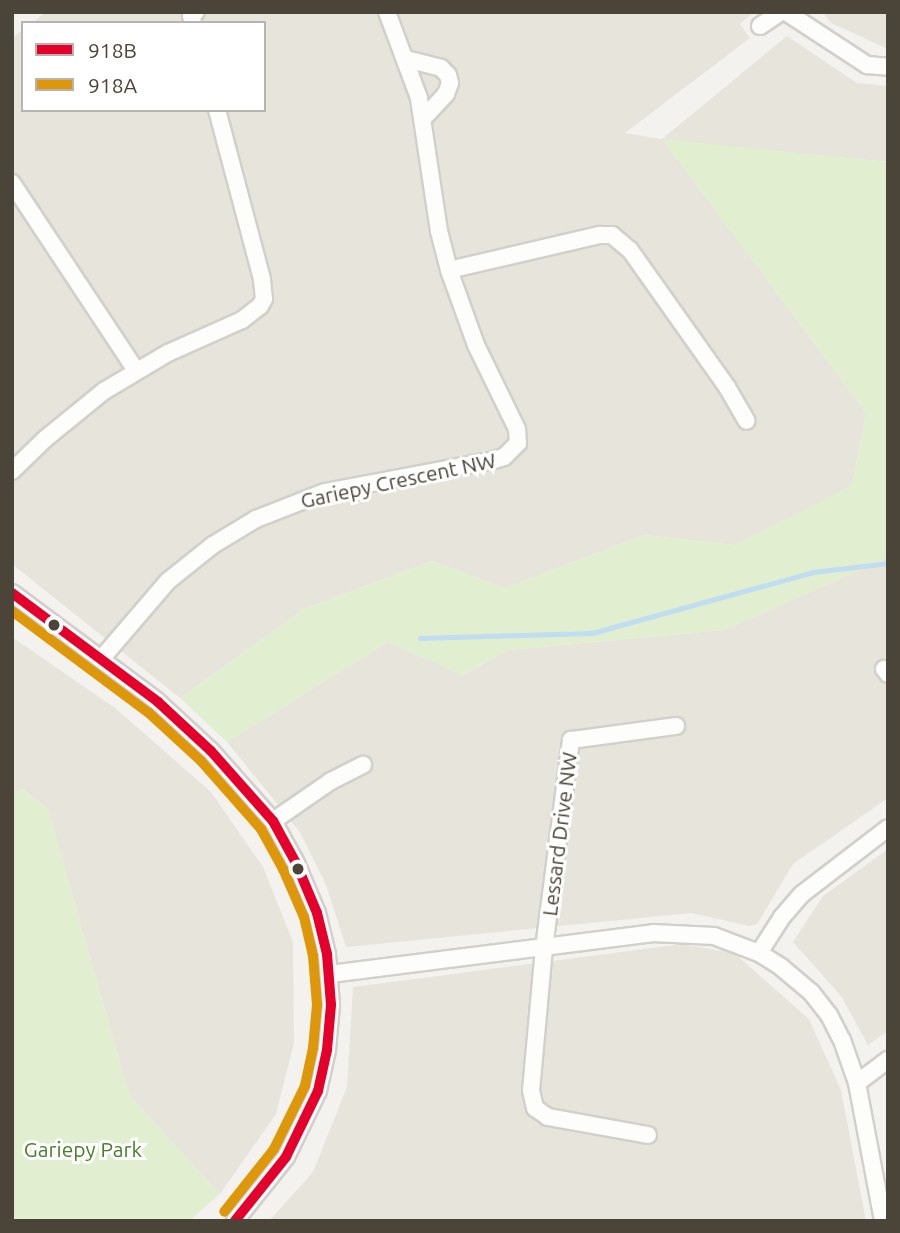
<!DOCTYPE html>
<style>
body{margin:0}
#map{position:relative;width:900px;height:1233px;overflow:hidden;background:#f4f2ee;font-family:Ubuntu,sans-serif}
div>[style]{position:absolute}
.residential>*{inset:0;background:#e7e4dc}
.green>*{inset:0;background:#e1eecf}
.stream>*{height:4.5px;margin:-2.25px;padding:0 2.25px;transform-origin:2.25px;border-radius:2.25px;background:#c0ddf1}
.roads{filter:drop-shadow(2px 0 #d2d0cb) drop-shadow(-2px 0 #d2d0cb) drop-shadow(0 2px #d2d0cb) drop-shadow(0 -2px #d2d0cb)}
.minor>*{height:16px;margin:-8px;padding:0 8px;transform-origin:8px;border-radius:8px;background:#fdfdfc}
.bus-1>*{height:10px;margin:-5px;padding:0 5px;transform-origin:5px;border-radius:5px;background:#e4002b}
.bus-2>*{height:10px;margin:-5px;padding:0 5px;transform-origin:5px;border-radius:5px;background:#dd9709}
.dots>*{width:19px;height:19px;translate:-50% -50%;box-sizing:border-box;border:4px solid #fff;border-radius:50%}
span{translate:-50% -50%;white-space:nowrap;text-align:center;line-height:1.15;-webkit-text-stroke:6px #fff;paint-order:stroke}
.street-label{font-size:21px;color:#4b4439}
.park-label{font-size:21px;color:#4a7f2a}
.frame{position:absolute;inset:0;border:14px solid #4b4439;pointer-events:none}
.legend{position:absolute;left:21px;top:21px;width:245px;height:91px;box-sizing:border-box;background:#fff;border:2px solid #b7b4b0;margin:0;padding:9px 12px;list-style:none;font-size:21px;color:#4b4439}
.legend li{display:flex;align-items:center;gap:14px;height:35px}
.legend b{width:35px;border:2px solid #b7b4b0}
</style>
<div id="map">
<div class="residential">
<i style="clip-path:polygon(46px 12px,754px 12px,740px 24px,750px 38px,625px 133px,662px 139px,787px 36px,857px 83px,888px 86px,888px 162px,663px 140px,866px 413px,851px 490px,735px 545px,644px 535px,505px 588px,432px 561px,304px 609px,180px 698px,12px 564px,12px 38px,23px 30px,23px 110px,264px 110px,264px 23px,32px 23px)"></i>
<i style="clip-path:polygon(822px 12px,888px 12px,888px 49px,831px 23px)"></i>
<i style="clip-path:polygon(888px 557px,888px 798px,793px 864px,757px 924px,749px 926px,692px 913px,346px 947px,326px 885px,300px 832px,227px 742px,388px 642px,463px 675px,508px 650px,725px 630px)"></i>
<i style="clip-path:polygon(12px 637px,115px 708px,211px 792px,263px 867px,293px 942px,294px 1043px,276px 1114px,220px 1194px,129px 1095px,48px 809px,22px 789px,12px 795px)"></i>
<i style="clip-path:polygon(888px 849px,888px 1031px,868px 1045px,841px 996px,793px 942px,823px 896px)"></i>
<i style="clip-path:polygon(682px 944px,734px 953px,809px 1019px,841px 1090px,866px 1221px,269px 1221px,313px 1172px,347px 1087px,353px 987px)"></i>
</div>
<div class="green">
<i style="clip-path:polygon(662px 139px,888px 162px,888px 557px,725px 630px,508px 650px,462px 675px,388px 642px,227px 742px,180px 698px,304px 609px,432px 561px,505px 588px,644px 535px,735px 545px,852px 485px,866px 413px)"></i>
<i style="clip-path:polygon(21px 789px,48px 809px,129px 1095px,220px 1194px,189px 1221px,12px 1221px,12px 795px)"></i>
</div>
<div class="stream">
<i style="left:420px;top:638px;width:172px;rotate:-1.7deg"></i>
<i style="left:592px;top:633px;width:229px;rotate:-15.4deg"></i>
<i style="left:813px;top:572px;width:76px;rotate:-6.8deg"></i>
</div>
<div class="roads">
<div class="minor">
<i style="left:786px;top:12px;width:97px;rotate:33.2deg"></i>
<i style="left:867px;top:65px;width:21px;rotate:5deg"></i>
<i style="left:193px;top:23px;width:7px;rotate:-106deg"></i>
<i style="left:191px;top:16px;width:6px;rotate:-39deg"></i>
<i style="left:760px;top:26px;width:25px;rotate:-34deg"></i>
<i style="left:406px;top:59px;width:36px;rotate:14deg"></i>
<i style="left:441px;top:68px;width:10px;rotate:45deg"></i>
<i style="left:448px;top:75px;width:8px;rotate:76deg"></i>
<i style="left:450px;top:83px;width:12px;rotate:110deg"></i>
<i style="left:446px;top:94px;width:34px;rotate:133deg"></i>
<i style="left:12px;top:183px;width:224px;rotate:56.5deg"></i>
<i style="left:449px;top:270px;width:155px;rotate:-13.1deg"></i>
<i style="left:600px;top:235px;width:12px"></i>
<i style="left:612px;top:235px;width:23px;rotate:40deg"></i>
<i style="left:630px;top:250px;width:168px;rotate:54.7deg"></i>
<i style="left:727px;top:387px;width:39px;rotate:60deg"></i>
<i style="left:12px;top:471px;width:46px;rotate:-44.1deg"></i>
<i style="left:45px;top:439px;width:76px;rotate:-39.1deg"></i>
<i style="left:104px;top:391px;width:74px;rotate:-30.7deg"></i>
<i style="left:168px;top:353px;width:81px;rotate:-24deg"></i>
<i style="left:242px;top:320px;width:23px;rotate:-38deg"></i>
<i style="left:260px;top:306px;width:8px;rotate:-60deg"></i>
<i style="left:264px;top:299px;width:20px;rotate:-96deg"></i>
<i style="left:262px;top:279px;width:175px;rotate:-104.9deg"></i>
<i style="left:12px;top:593px;width:182px;rotate:36.7deg"></i>
<i style="left:158px;top:702px;width:72px;rotate:42.8deg"></i>
<i style="left:211px;top:751px;width:94px;rotate:48.5deg"></i>
<i style="left:273px;top:821px;width:48px;rotate:61.3deg"></i>
<i style="left:296px;top:863px;width:54px;rotate:67.2deg"></i>
<i style="left:317px;top:913px;width:42px;rotate:76.3deg"></i>
<i style="left:327px;top:954px;width:51px;rotate:85.5deg"></i>
<i style="left:331px;top:1005px;width:45px;rotate:95.1deg"></i>
<i style="left:327px;top:1050px;width:42px;rotate:102.4deg"></i>
<i style="left:318px;top:1091px;width:73px;rotate:115.9deg"></i>
<i style="left:286px;top:1157px;width:82px;rotate:128.6deg"></i>
<i style="left:102px;top:658px;width:101px;rotate:-49.4deg"></i>
<i style="left:168px;top:581px;width:58px;rotate:-38.7deg"></i>
<i style="left:213px;top:545px;width:50px;rotate:-31.2deg"></i>
<i style="left:256px;top:519px;width:74px;rotate:-21.4deg"></i>
<i style="left:325px;top:492px;width:172px;rotate:-10.7deg"></i>
<i style="left:494px;top:460px;width:10px;rotate:-17deg"></i>
<i style="left:504px;top:457px;width:20px;rotate:-45deg"></i>
<i style="left:518px;top:443px;width:14px;rotate:-94deg"></i>
<i style="left:517px;top:429px;width:93px;rotate:-116deg"></i>
<i style="left:476px;top:345px;width:80px;rotate:-109.8deg"></i>
<i style="left:449px;top:270px;width:40px;rotate:-104.4deg"></i>
<i style="left:439px;top:231px;width:134px;rotate:-98.6deg"></i>
<i style="left:419px;top:98px;width:92px;rotate:-110.4deg"></i>
<i style="left:884px;top:669px;width:6px;rotate:51deg"></i>
<i style="left:273px;top:821px;width:70px;rotate:-34.6deg"></i>
<i style="left:331px;top:781px;width:36px;rotate:-27deg"></i>
<i style="left:759px;top:953px;width:43px;rotate:-57.4deg"></i>
<i style="left:782px;top:917px;width:30px;rotate:-49deg"></i>
<i style="left:802px;top:894px;width:108px;rotate:-37.5deg"></i>
<i style="left:330px;top:974px;width:326px;rotate:-7.2deg"></i>
<i style="left:653px;top:933px;width:61px;rotate:2.8deg"></i>
<i style="left:714px;top:936px;width:48px;rotate:20.7deg"></i>
<i style="left:759px;top:953px;width:26px;rotate:32deg"></i>
<i style="left:781px;top:967px;width:39px;rotate:40deg"></i>
<i style="left:811px;top:992px;width:29px;rotate:52deg"></i>
<i style="left:829px;top:1015px;width:28px;rotate:63deg"></i>
<i style="left:842px;top:1040px;width:46px;rotate:70.8deg"></i>
<i style="left:857px;top:1083px;width:140px;rotate:79.3deg"></i>
<i style="left:857px;top:1083px;width:39px;rotate:-37deg"></i>
<i style="left:648px;top:1135px;width:102px;rotate:-169.8deg"></i>
<i style="left:548px;top:1117px;width:16px;rotate:-145deg"></i>
<i style="left:535px;top:1108px;width:17px;rotate:-103deg"></i>
<i style="left:531px;top:1091px;width:144px;rotate:-84.8deg"></i>
<i style="left:544px;top:948px;width:210px;rotate:-82.6deg"></i>
<i style="left:571px;top:740px;width:106px;rotate:-7.6deg"></i>
</div>
</div>
<div class="bus-1">
<i style="left:12px;top:593px;width:182px;rotate:36.7deg"></i>
<i style="left:158px;top:702px;width:72px;rotate:42.8deg"></i>
<i style="left:211px;top:751px;width:94px;rotate:48.5deg"></i>
<i style="left:273px;top:821px;width:48px;rotate:61.3deg"></i>
<i style="left:296px;top:863px;width:54px;rotate:67.2deg"></i>
<i style="left:317px;top:913px;width:42px;rotate:76.3deg"></i>
<i style="left:327px;top:954px;width:51px;rotate:85.5deg"></i>
<i style="left:331px;top:1005px;width:45px;rotate:95.1deg"></i>
<i style="left:327px;top:1050px;width:42px;rotate:102.4deg"></i>
<i style="left:318px;top:1091px;width:73px;rotate:115.9deg"></i>
<i style="left:286px;top:1157px;width:82px;rotate:128.6deg"></i>
</div>
<div class="bus-2">
<i style="left:12px;top:611px;width:171px;rotate:36.7deg"></i>
<i style="left:149px;top:713px;width:71px;rotate:42.7deg"></i>
<i style="left:201px;top:761px;width:91px;rotate:48.6deg"></i>
<i style="left:261px;top:829px;width:46px;rotate:61.2deg"></i>
<i style="left:283px;top:869px;width:52px;rotate:66.4deg"></i>
<i style="left:304px;top:917px;width:40px;rotate:77deg"></i>
<i style="left:313px;top:956px;width:49px;rotate:85.3deg"></i>
<i style="left:317px;top:1005px;width:43px;rotate:95.3deg"></i>
<i style="left:313px;top:1048px;width:39px;rotate:102deg"></i>
<i style="left:305px;top:1086px;width:70px;rotate:116.2deg"></i>
<i style="left:274px;top:1149px;width:80px;rotate:128.4deg"></i>
</div>
<div class="dots">
<i style="left:54px;top:625px;background:#4b4439"></i>
<i style="left:298px;top:869px;background:#4b4439"></i>
</div>
<div class="street-label">
<span style="left:398px;top:480px;rotate:-12deg">Gariepy Crescent NW</span>
<span style="left:559px;top:834px;rotate:-83deg">Lessard Drive NW</span>
</div>
<div class="park-label">
<span style="left:83px;top:1149px">Gariepy Park</span>
</div>
<div class="frame"></div>
<ul class="legend">
<li><b style="height:9px;background:#e4002b"></b>918B</li>
<li><b style="height:9px;background:#dd9709"></b>918A</li>
</ul>
</div>
